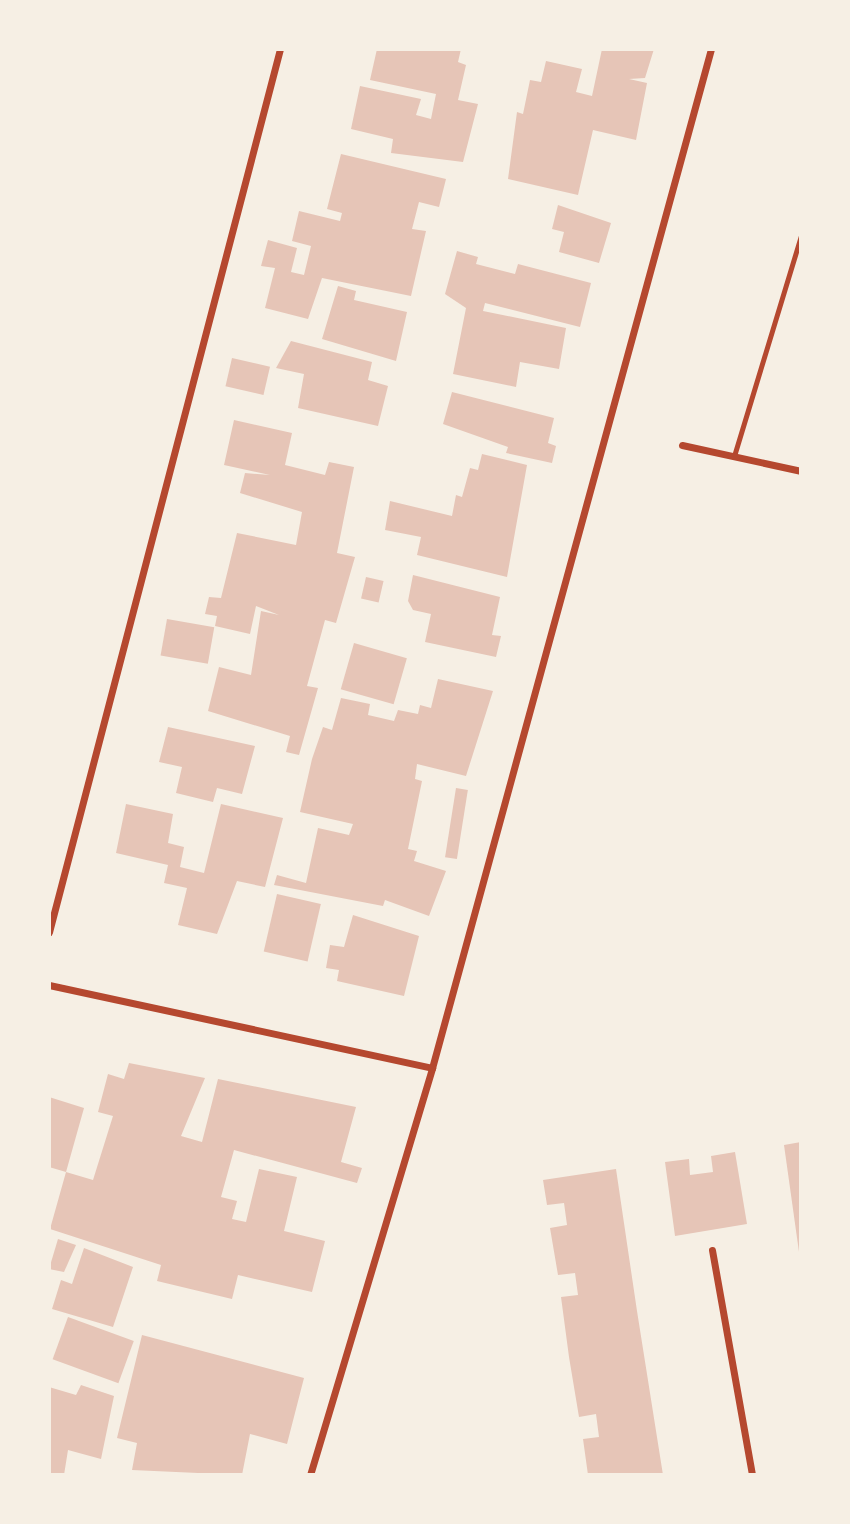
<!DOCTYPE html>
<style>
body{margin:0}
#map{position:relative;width:850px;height:1524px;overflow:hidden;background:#f6efe4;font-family:Figtree,sans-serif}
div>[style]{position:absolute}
.building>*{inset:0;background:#e6c5b7;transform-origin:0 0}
.service>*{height:5px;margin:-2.5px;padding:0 2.5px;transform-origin:2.5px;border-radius:2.5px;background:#b5482f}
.minor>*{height:7px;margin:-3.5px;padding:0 3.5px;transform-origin:3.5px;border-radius:3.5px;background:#b5482f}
span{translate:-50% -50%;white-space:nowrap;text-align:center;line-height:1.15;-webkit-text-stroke:7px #f6efe4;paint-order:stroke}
.frame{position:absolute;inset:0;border:51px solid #f6efe4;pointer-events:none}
</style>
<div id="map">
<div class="building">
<i style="clip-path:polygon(377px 49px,461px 49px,458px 62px,466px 65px,458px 100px,478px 104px,463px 162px,391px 153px,393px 139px,351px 129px,360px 86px,421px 99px,416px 115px,431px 119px,436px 94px,370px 80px)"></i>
<i style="clip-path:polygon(602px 49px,654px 49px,645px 78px,629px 79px,647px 83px,636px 140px,593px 130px,578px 195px,508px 179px,517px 112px,523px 114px,530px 80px,541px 82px,546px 61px,582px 69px,576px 92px,592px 96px)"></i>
<i style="clip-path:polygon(341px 154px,446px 179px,439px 207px,419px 202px,412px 229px,426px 231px,411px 296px,322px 278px,308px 319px,265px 308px,275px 268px,261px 266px,268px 240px,297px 248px,291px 272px,304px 275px,311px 246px,292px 241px,299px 211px,340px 221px,342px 213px,327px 209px)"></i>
<i style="clip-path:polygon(558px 205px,611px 223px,599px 263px,559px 252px,564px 232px,552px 229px)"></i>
<i style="clip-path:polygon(457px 251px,478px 257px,476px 264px,515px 274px,518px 264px,591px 283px,580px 327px,485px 303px,483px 311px,566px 328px,559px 369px,520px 362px,516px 387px,453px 374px,466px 308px,445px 294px)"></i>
<i style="clip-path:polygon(338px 286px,356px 291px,354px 300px,407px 312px,396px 361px,322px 339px)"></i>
<i style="clip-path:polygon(291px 341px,372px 362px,368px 380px,388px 386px,378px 426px,298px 408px,304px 374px,276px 368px)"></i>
<i style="left:232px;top:358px;width:39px;height:29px;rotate:13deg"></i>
<i style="clip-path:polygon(452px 392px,554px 418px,548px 443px,556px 446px,552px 463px,506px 453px,508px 447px,443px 424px)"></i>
<i style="clip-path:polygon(234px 420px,292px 433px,285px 465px,325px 475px,329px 462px,354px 467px,337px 553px,355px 557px,336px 623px,325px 620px,307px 686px,318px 688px,299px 755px,286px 752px,290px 736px,208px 711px,219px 667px,251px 675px,261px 611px,279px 615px,256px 606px,250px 634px,215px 626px,217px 616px,205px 614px,209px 597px,221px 598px,237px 533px,296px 545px,302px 512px,240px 493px,245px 473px,270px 475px,224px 465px)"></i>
<i style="clip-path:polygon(482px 454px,527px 465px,507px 577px,417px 555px,421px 537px,385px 530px,390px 501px,452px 516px,456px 495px,462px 497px,470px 468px,478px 470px)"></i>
<i style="clip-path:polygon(413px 575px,500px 597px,492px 635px,501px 636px,496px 657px,425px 642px,431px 614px,413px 610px,408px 601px)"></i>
<i style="left:366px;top:577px;width:18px;height:22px;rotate:13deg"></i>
<i style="left:167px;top:619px;width:48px;height:37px;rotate:10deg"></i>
<i style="left:354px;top:643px;width:55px;height:48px;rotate:16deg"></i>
<i style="clip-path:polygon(438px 679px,493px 691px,466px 776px,417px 764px,415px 779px,422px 781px,408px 849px,417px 851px,414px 861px,446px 871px,429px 916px,385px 900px,383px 906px,274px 885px,277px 875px,306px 883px,318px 828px,349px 835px,353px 824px,300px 812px,312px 759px,323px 727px,332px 730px,341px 698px,370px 704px,368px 715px,394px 721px,398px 710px,418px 714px,420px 705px,431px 708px)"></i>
<i style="clip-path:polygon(168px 727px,255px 746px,242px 794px,217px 788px,213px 802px,176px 793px,182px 767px,159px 762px)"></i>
<i style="left:456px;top:788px;width:12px;height:70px;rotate:9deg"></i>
<i style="clip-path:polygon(126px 804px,173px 814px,168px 843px,184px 847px,180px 867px,204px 873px,221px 804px,283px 818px,265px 887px,237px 881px,217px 934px,178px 925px,187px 888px,164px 883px,168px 865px,116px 853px)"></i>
<i style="left:277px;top:894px;width:45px;height:59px;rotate:13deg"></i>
<i style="clip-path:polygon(353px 915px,419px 936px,404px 996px,337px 981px,339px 970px,326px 968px,330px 945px,344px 947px)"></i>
<i style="clip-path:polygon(129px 1063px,205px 1078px,181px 1136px,202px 1142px,218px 1079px,356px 1107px,341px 1162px,362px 1168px,357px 1183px,234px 1150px,221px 1197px,237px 1201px,232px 1219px,246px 1222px,259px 1169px,297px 1177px,284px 1231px,325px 1241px,312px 1292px,238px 1275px,232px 1299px,157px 1281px,161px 1265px,50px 1229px,66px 1172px,93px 1180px,113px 1116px,98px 1112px,108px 1074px,124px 1079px)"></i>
<i style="clip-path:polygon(49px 1097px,84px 1108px,66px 1172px,49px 1167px)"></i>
<i style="clip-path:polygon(801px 1142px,801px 1252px,799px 1252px,784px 1145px)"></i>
<i style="clip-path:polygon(735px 1152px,747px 1224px,675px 1236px,665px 1162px,689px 1159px,690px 1175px,713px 1172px,711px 1156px)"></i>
<i style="clip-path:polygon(616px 1169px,637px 1311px,663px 1475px,588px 1475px,583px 1439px,599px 1437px,596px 1414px,579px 1417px,569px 1357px,561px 1297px,578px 1295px,575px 1273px,558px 1275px,550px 1228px,567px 1225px,564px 1203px,547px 1205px,543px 1180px)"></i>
<i style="clip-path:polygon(58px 1239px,76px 1245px,64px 1272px,49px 1269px)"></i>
<i style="clip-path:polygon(84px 1248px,133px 1267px,113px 1327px,52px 1309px,61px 1280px,72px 1284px)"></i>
<i style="left:68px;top:1317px;width:70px;height:45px;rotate:20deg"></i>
<i style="clip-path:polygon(142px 1335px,304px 1378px,287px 1444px,250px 1434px,242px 1475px,132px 1470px,137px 1443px,117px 1438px)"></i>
<i style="clip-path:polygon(81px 1385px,114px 1396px,101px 1459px,68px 1450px,64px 1475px,49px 1475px,49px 1387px,76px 1395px)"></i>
</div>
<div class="service">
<i style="left:734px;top:456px;width:230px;rotate:-73.1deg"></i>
</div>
<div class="minor">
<i style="left:682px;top:445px;width:122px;rotate:12.3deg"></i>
<i style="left:49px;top:932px;width:913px;rotate:-75.34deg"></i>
<i style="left:49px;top:985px;width:392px;rotate:12.2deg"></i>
<i style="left:712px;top:1250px;width:229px;rotate:79.9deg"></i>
<i style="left:310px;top:1475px;width:425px;rotate:-73.3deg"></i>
<i style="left:432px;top:1068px;width:1057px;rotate:-74.69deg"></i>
</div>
<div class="frame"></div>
</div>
